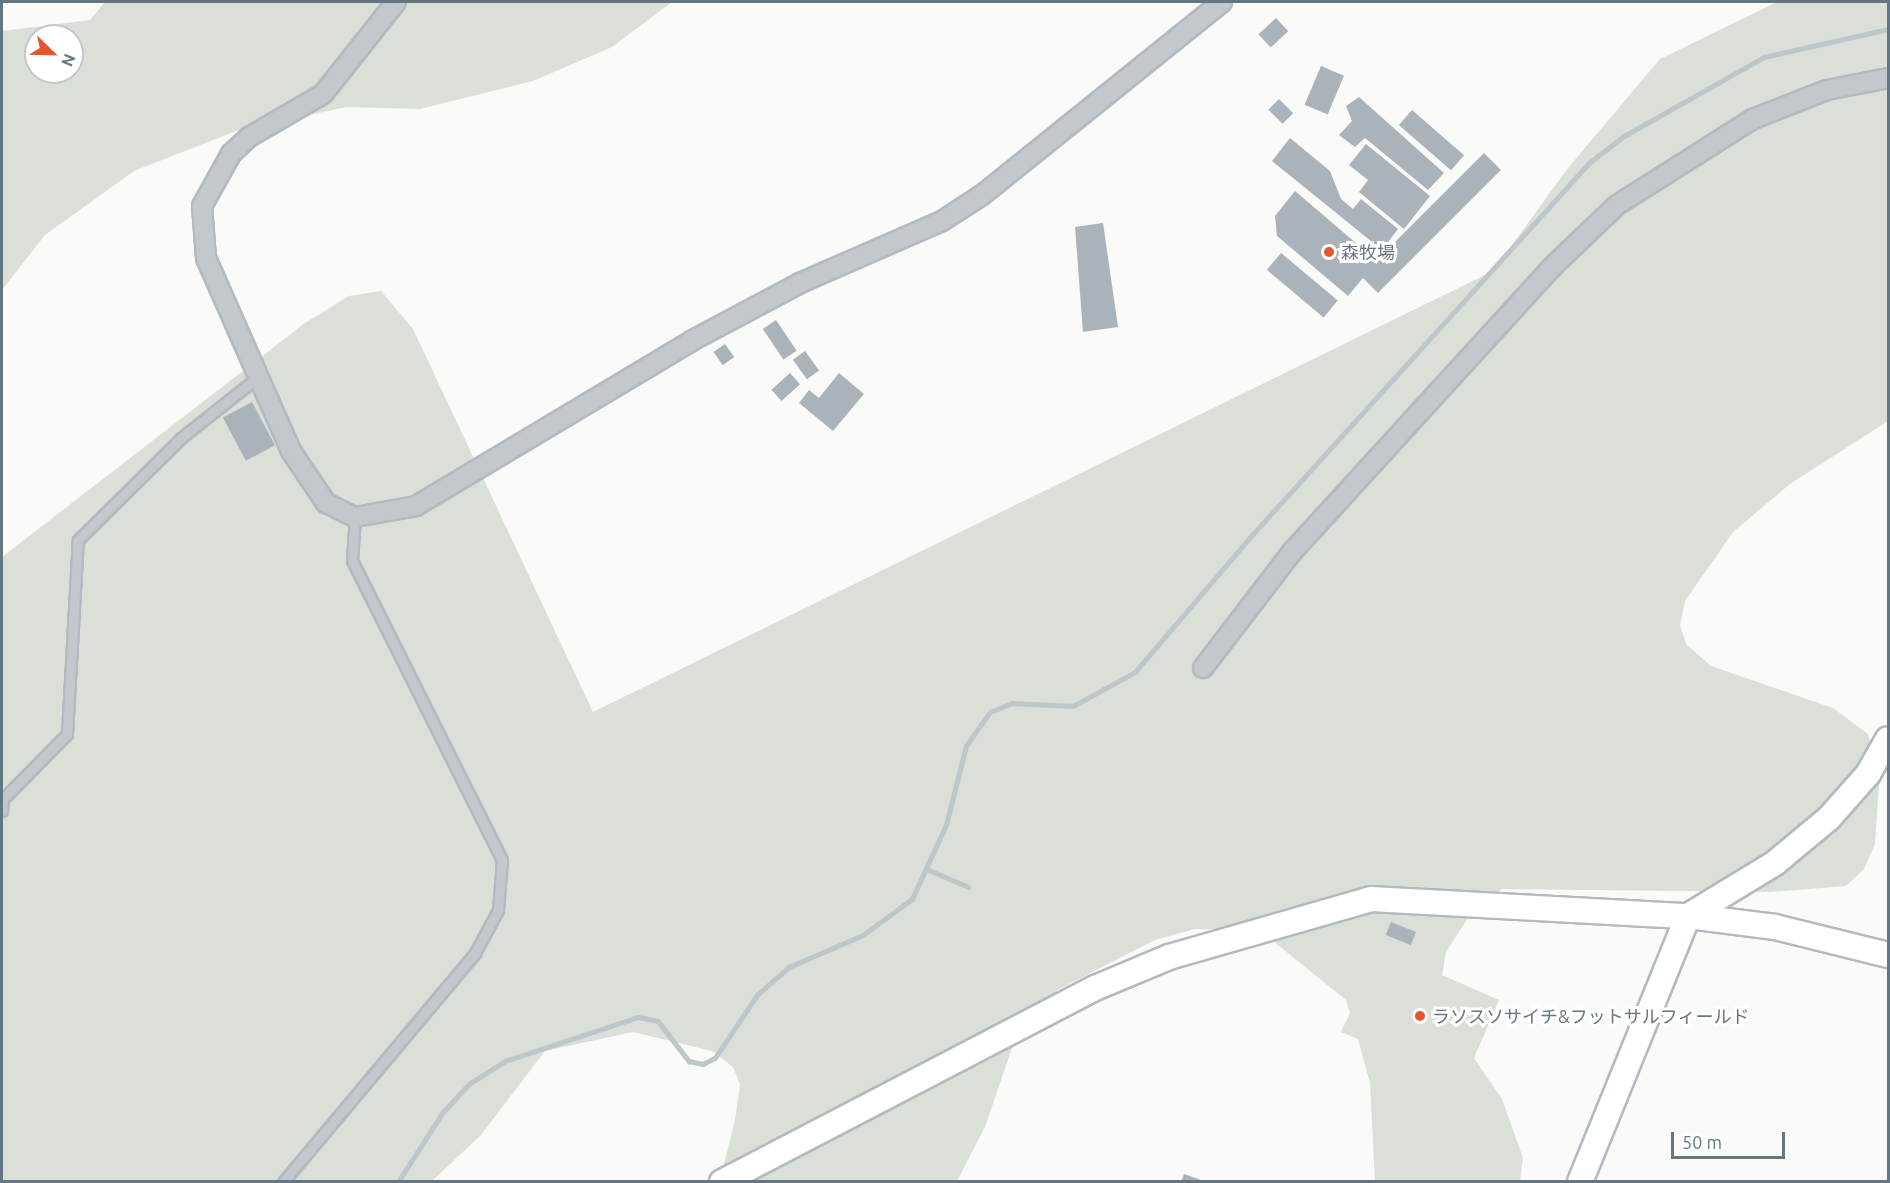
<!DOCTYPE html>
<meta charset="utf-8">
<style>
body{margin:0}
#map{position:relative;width:1890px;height:1183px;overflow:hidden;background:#fafaf8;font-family:Ubuntu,"Noto Sans JP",sans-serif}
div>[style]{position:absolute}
.green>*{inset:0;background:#dadfd7}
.stream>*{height:4.5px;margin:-2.25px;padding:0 2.25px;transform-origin:2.25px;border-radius:2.25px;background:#bbc7cb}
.building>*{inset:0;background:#aab3b9;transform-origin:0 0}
.roads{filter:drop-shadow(2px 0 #b3babf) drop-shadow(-2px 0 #b3babf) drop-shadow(0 2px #b3babf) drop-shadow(0 -2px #b3babf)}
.lane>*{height:9px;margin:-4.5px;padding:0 4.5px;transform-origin:4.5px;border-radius:4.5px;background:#c3c8cc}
.street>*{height:18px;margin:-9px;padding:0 9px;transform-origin:9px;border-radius:9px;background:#c3c8cc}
.secondary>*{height:24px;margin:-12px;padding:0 12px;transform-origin:12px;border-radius:12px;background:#fff}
.dots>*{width:16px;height:16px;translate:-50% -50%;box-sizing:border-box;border:3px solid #fff;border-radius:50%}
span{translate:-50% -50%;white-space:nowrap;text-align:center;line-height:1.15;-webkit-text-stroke:6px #fff;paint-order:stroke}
.poi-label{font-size:18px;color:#657683}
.left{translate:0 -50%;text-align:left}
.frame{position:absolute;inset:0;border:3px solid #657683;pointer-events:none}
.north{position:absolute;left:24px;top:24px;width:60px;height:60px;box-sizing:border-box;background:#fff;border:2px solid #c1c8cd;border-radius:50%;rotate:113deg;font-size:16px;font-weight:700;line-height:24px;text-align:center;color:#657683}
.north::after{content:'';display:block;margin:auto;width:21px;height:27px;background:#e4572e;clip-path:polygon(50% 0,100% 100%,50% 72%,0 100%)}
.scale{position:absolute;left:1671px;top:1132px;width:114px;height:27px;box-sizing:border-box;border:3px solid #657683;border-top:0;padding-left:8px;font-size:18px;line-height:21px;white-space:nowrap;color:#657683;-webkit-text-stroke:4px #fff;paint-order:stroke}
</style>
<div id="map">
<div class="green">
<i style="clip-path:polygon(evenodd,105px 2px,672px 2px,612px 47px,533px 81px,420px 109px,346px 107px,236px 131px,134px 171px,45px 235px,2px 290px,2px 31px,90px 20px,105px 2px,36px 36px,72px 36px,72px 72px,36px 72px,36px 36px)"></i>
<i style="clip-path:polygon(1777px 2px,1888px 2px,1888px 421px,1790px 484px,1733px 532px,1685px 601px,1680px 625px,1686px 644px,1711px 666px,1833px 708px,1868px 734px,1880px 769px,1875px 844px,1864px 869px,1846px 886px,1771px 892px,1502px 889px,1468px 918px,1446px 952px,1442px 975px,1499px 1000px,1474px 1058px,1502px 1099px,1523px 1158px,1520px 1181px,1375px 1181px,1370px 1083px,1358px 1039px,1341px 1032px,1350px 1013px,1346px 1000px,1273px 941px,1239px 930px,1195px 929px,1155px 940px,1057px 990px,1013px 1045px,985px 1127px,957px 1181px,712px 1181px,724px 1164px,735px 1120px,740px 1084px,733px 1067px,712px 1051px,633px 1032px,545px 1051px,481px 1135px,432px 1181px,2px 1182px,2px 557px,305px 323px,349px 296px,381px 291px,413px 329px,593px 712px,1493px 271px,1568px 168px,1660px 59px)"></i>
</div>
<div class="stream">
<i style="left:929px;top:870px;width:43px;rotate:23deg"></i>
<i style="left:398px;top:1182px;width:83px;rotate:-57.3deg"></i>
<i style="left:443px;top:1112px;width:38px;rotate:-47deg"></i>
<i style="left:469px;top:1084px;width:43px;rotate:-32.6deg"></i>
<i style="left:505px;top:1061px;width:140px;rotate:-18.3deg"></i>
<i style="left:638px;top:1017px;width:20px;rotate:11deg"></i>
<i style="left:658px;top:1021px;width:51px;rotate:52.2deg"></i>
<i style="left:689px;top:1061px;width:14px;rotate:12deg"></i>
<i style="left:703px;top:1064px;width:13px;rotate:-27deg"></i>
<i style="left:715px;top:1058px;width:76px;rotate:-56.3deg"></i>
<i style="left:757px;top:995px;width:43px;rotate:-41.2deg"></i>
<i style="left:789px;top:967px;width:81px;rotate:-23.4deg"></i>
<i style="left:863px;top:935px;width:61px;rotate:-36.3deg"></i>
<i style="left:912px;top:899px;width:81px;rotate:-65.3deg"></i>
<i style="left:946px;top:825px;width:81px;rotate:-75.8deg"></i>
<i style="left:966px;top:746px;width:42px;rotate:-54.8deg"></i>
<i style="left:990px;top:712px;width:24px;rotate:-22deg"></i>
<i style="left:1012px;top:703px;width:61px;rotate:2.8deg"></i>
<i style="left:1073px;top:706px;width:71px;rotate:-28.7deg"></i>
<i style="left:1135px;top:672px;width:182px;rotate:-49.5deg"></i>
<i style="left:1253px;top:534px;width:501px;rotate:-47.83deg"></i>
<i style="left:1589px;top:163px;width:44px;rotate:-37.6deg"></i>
<i style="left:1624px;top:136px;width:161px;rotate:-29.4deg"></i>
<i style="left:1764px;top:57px;width:127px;rotate:-12.7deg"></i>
</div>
<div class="building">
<i style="left:1276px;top:18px;width:18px;height:24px;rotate:47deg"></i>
<i style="left:1321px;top:66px;width:25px;height:42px;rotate:23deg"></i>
<i style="clip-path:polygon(1359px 97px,1444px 173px,1428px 190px,1365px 138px,1355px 147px,1339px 135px,1352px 121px,1346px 106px)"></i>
<i style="left:1279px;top:99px;width:20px;height:15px;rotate:45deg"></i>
<i style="left:1412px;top:110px;width:69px;height:20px;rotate:41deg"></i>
<i style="clip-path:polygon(1290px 138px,1330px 171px,1341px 199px,1353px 209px,1361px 199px,1398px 229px,1382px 250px,1272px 161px)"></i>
<i style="clip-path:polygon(1366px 144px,1430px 196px,1404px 229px,1359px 192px,1368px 180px,1349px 165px)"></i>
<i style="left:1484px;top:153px;width:24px;height:174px;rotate:45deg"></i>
<i style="clip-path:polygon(1295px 191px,1377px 261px,1348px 296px,1277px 236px,1275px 216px)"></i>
<i style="clip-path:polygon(1103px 223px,1118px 327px,1083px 332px,1075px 227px)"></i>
<i style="left:1281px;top:253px;width:74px;height:22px;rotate:40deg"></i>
<i style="left:776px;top:320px;width:37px;height:16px;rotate:56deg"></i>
<i style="left:725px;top:344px;width:16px;height:14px;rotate:55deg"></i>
<i style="left:805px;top:351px;width:24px;height:15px;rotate:54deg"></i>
<i style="left:790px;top:373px;width:15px;height:25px;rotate:48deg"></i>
<i style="clip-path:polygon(839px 373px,864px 394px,833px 431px,799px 403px,809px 390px,819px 398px)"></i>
<i style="left:252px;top:402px;width:49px;height:33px;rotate:62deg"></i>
<i style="left:1391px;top:922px;width:27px;height:14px;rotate:22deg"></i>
<i style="clip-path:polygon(1184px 1174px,1204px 1181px,1204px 1182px,1181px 1182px)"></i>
</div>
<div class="roads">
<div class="lane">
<i style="left:2px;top:811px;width:12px;rotate:-85deg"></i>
<i style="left:3px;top:799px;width:91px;rotate:-45.4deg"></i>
<i style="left:67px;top:734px;width:194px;rotate:-86.8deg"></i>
<i style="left:78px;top:540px;width:145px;rotate:-44.7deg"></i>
<i style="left:181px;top:438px;width:98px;rotate:-38.4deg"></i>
<i style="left:283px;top:1182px;width:299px;rotate:-50deg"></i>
<i style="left:475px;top:953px;width:49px;rotate:-61.9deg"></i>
<i style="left:498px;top:910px;width:50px;rotate:-85.4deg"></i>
<i style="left:502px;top:860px;width:335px;rotate:-116.6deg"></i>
<i style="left:352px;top:560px;width:43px;rotate:-86deg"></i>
</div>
<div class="street">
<i style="left:396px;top:2px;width:117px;rotate:128.4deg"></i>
<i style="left:323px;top:94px;width:86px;rotate:149.8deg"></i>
<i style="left:249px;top:137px;width:25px;rotate:137deg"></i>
<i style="left:231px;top:154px;width:60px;rotate:119.1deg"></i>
<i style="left:202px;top:206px;width:52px;rotate:85.6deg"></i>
<i style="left:206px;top:258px;width:211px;rotate:66.2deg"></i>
<i style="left:291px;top:451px;width:63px;rotate:56.1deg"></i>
<i style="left:326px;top:503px;width:32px;rotate:26deg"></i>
<i style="left:355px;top:517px;width:62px;rotate:-10.2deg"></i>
<i style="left:416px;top:506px;width:323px;rotate:-30.9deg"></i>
<i style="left:693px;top:340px;width:121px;rotate:-28deg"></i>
<i style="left:800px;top:283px;width:155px;rotate:-23.6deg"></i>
<i style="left:942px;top:221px;width:48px;rotate:-33deg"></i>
<i style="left:982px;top:195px;width:308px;rotate:-38.8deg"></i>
<i style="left:1203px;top:668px;width:146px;rotate:-52.5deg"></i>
<i style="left:1292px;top:552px;width:384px;rotate:-47.6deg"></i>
<i style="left:1551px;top:268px;width:91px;rotate:-43.7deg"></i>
<i style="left:1617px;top:205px;width:161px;rotate:-32.3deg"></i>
<i style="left:1753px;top:119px;width:79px;rotate:-21.4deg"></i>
<i style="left:1827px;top:90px;width:62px;rotate:-11.1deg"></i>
</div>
<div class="secondary">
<i style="left:722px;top:1182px;width:420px;rotate:-27.5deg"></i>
<i style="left:1095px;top:988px;width:80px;rotate:-22.7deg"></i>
<i style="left:1169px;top:957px;width:210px;rotate:-16deg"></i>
<i style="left:1371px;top:899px;width:317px;rotate:3.1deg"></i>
<i style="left:1688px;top:916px;width:88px;rotate:7.2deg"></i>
<i style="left:1775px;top:927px;width:116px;rotate:13.9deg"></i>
<i style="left:1580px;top:1182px;width:287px;rotate:-67.9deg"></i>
<i style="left:1688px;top:916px;width:102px;rotate:-31.3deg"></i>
<i style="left:1775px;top:863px;width:70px;rotate:-39.8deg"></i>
<i style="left:1829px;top:818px;width:59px;rotate:-48.4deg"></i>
<i style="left:1868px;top:774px;width:40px;rotate:-60.3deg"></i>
</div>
</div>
<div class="dots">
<i style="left:1329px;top:252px;background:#e4572e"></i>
<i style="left:1420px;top:1016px;background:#e4572e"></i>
</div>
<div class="poi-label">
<span class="left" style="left:1341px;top:252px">森牧場</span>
<span class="left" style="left:1432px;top:1016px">ラソスソサイチ&amp;フットサルフィールド</span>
</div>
<div class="frame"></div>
<div class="north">N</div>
<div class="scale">50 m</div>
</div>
